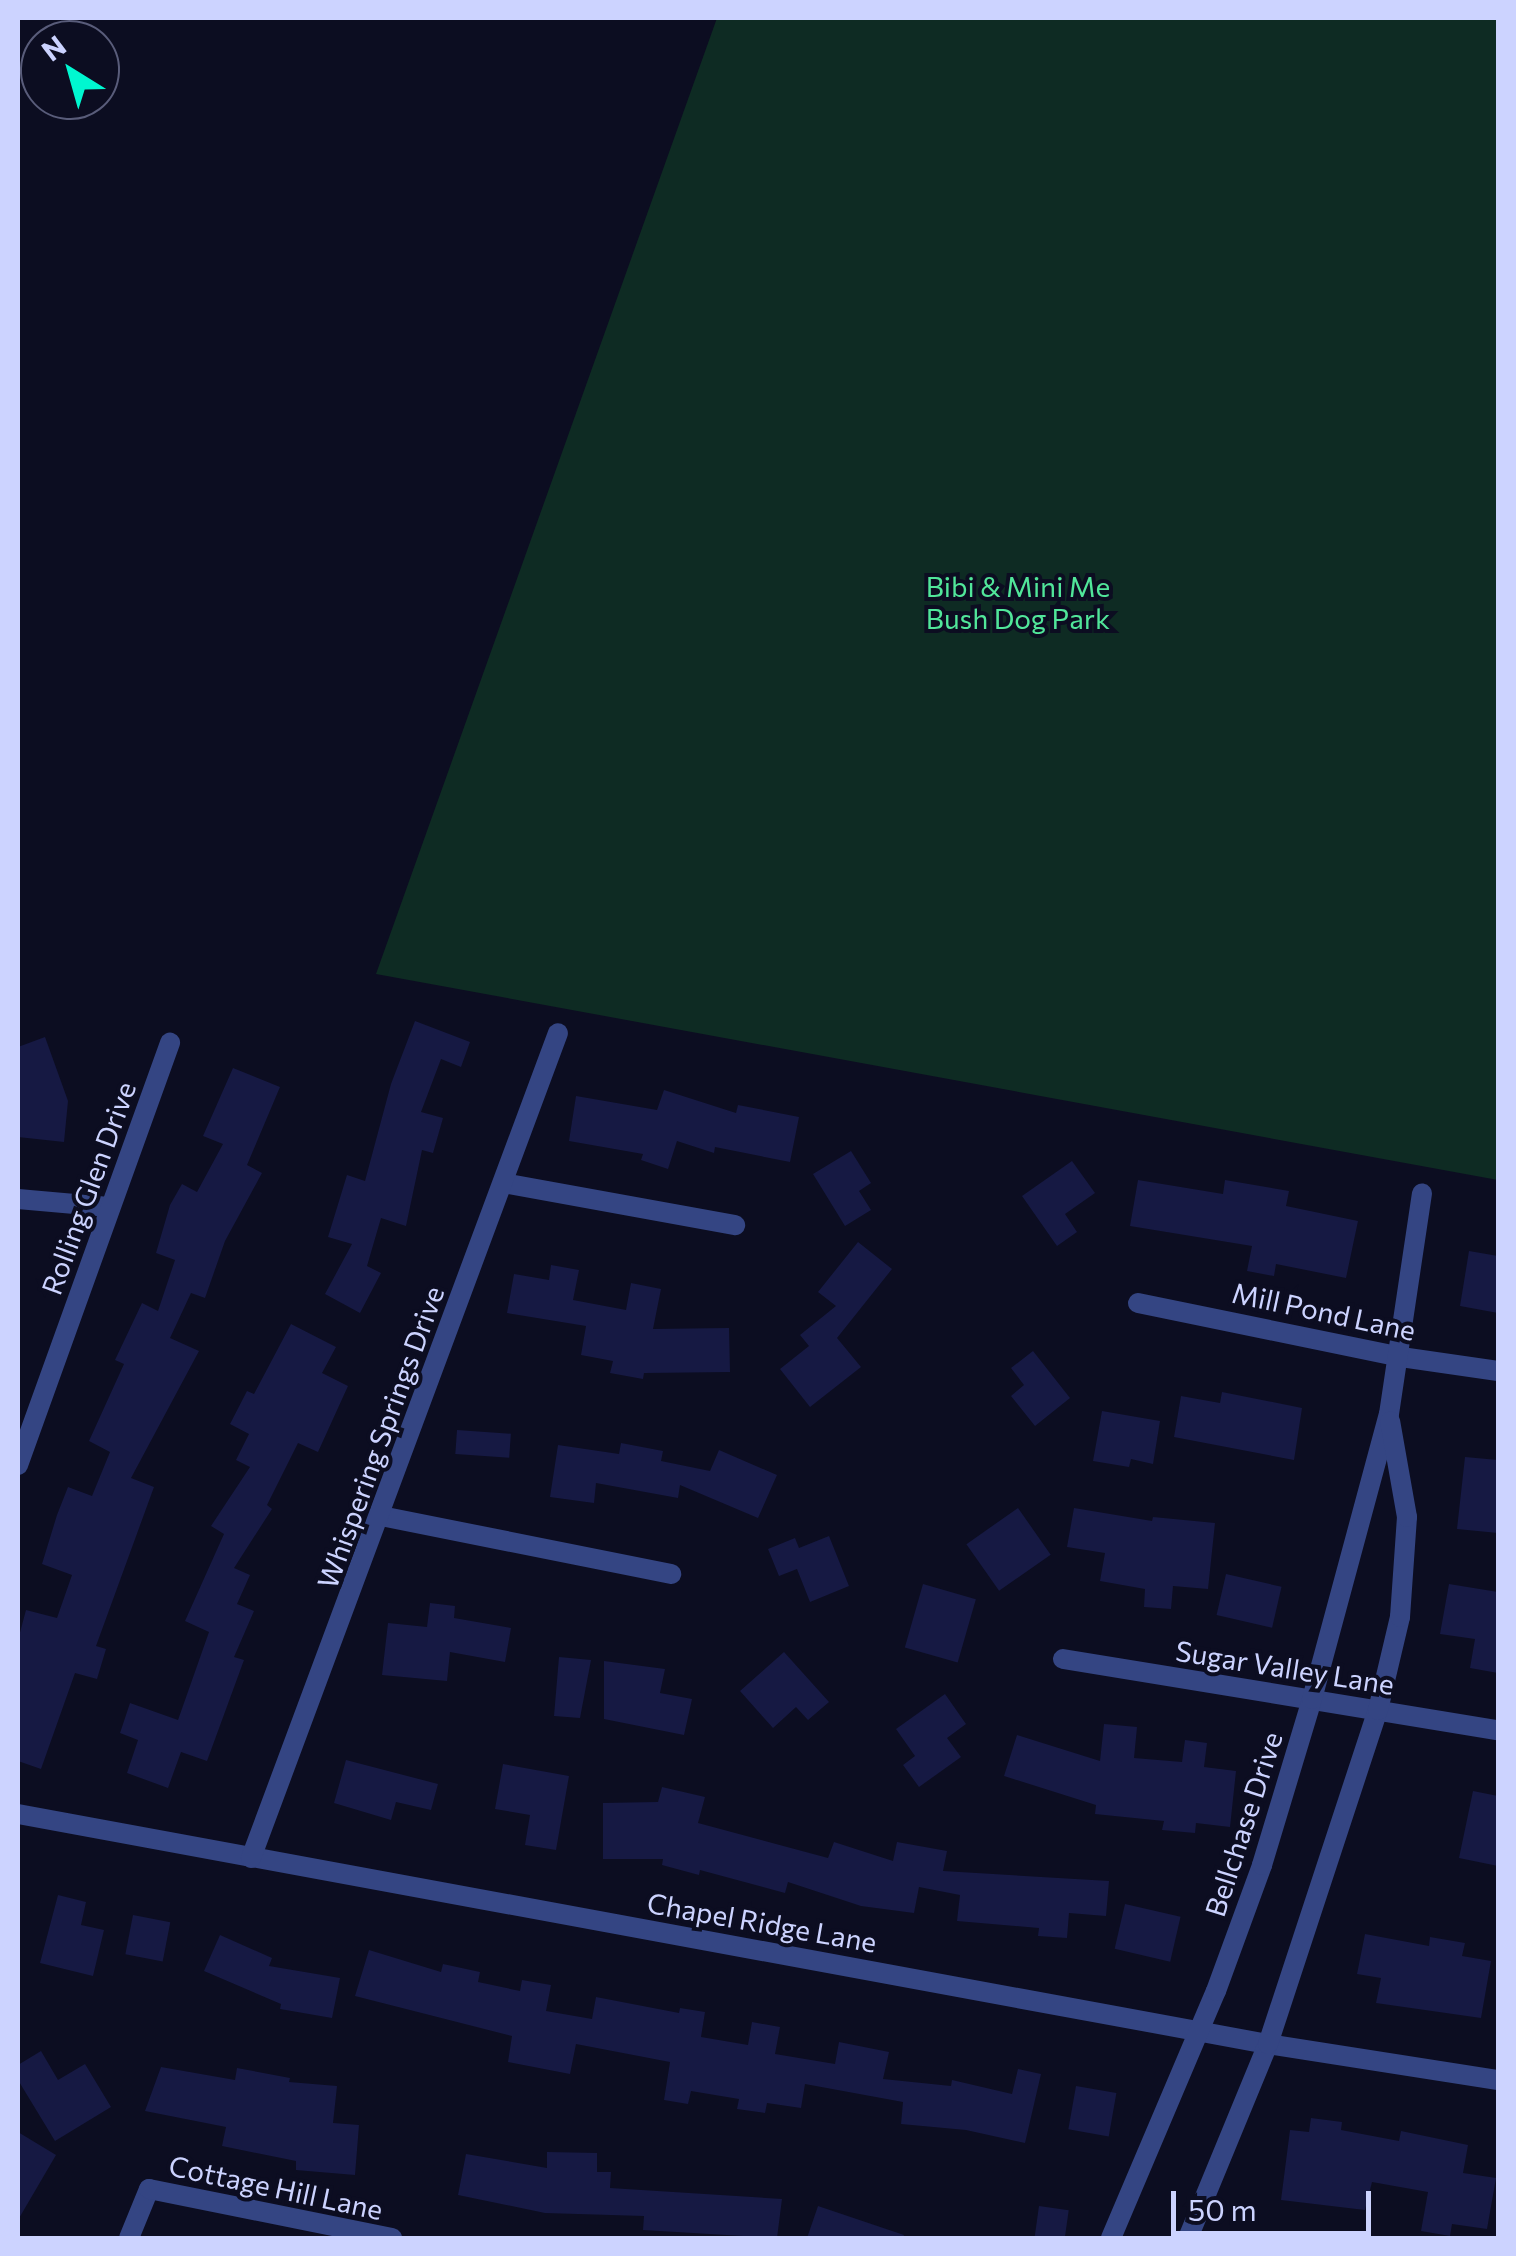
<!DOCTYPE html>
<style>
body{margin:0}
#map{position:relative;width:1516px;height:2256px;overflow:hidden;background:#0c0d21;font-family:Commissioner,sans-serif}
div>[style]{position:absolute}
.green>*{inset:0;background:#0e2b23}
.building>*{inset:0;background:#161943;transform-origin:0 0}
.minor>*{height:20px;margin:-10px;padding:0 10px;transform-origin:10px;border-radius:10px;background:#344583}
span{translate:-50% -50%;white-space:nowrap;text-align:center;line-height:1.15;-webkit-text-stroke:8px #0c0d21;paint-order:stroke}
.park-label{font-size:28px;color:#51e69a}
.street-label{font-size:28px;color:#ccd3ff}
.frame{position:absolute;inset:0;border:20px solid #ccd3ff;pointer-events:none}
.north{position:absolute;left:20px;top:20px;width:100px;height:100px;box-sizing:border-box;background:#0c0d21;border:2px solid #595c7a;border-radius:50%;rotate:323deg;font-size:28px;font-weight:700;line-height:40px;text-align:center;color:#ccd3ff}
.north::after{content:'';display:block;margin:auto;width:35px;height:45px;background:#00f7d0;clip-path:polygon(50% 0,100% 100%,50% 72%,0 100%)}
.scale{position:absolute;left:1171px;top:2191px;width:200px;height:45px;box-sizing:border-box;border:5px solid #ccd3ff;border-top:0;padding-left:12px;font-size:30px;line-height:35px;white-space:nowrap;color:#ccd3ff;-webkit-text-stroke:8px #0c0d21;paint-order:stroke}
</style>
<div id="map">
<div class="green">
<i style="clip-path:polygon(717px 18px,1498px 18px,1498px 1180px,376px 974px)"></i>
</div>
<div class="building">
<i style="clip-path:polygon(415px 1021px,470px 1042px,461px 1067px,441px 1059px,421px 1112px,443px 1118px,433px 1153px,422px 1150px,406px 1226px,381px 1218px,367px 1266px,381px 1273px,360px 1313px,325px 1294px,352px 1244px,328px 1237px,347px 1175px,365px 1181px,391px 1084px)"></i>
<i style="clip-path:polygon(45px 1037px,68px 1101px,64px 1142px,18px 1137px,18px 1047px)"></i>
<i style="clip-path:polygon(233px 1068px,280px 1087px,247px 1165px,262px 1173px,225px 1241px,205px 1298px,191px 1293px,170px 1338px,199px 1351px,131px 1478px,154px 1487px,96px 1646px,106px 1649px,97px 1679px,75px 1673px,41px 1769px,18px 1761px,18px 1640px,26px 1610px,57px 1618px,72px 1575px,42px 1564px,57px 1515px,68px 1487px,92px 1496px,110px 1452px,89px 1441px,124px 1364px,115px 1360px,142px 1303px,158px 1311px,175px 1260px,156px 1253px,170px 1205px,182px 1184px,197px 1192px,223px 1144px,203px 1136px)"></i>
<i style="clip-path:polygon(664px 1090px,736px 1113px,738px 1105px,799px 1117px,790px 1162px,715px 1147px,714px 1153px,677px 1141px,668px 1169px,641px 1160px,643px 1154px,569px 1141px,576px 1096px,657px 1110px)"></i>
<i style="clip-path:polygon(851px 1151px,871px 1183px,859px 1191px,871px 1210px,845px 1226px,813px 1174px)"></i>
<i style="clip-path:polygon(1072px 1161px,1095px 1193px,1065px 1214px,1077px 1232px,1057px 1246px,1022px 1196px)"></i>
<i style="clip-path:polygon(1138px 1180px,1223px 1194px,1225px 1180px,1289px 1191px,1286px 1206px,1358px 1221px,1346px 1278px,1276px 1264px,1274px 1276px,1247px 1271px,1252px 1246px,1130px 1226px)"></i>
<i style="clip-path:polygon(858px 1242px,892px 1269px,837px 1338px,861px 1367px,810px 1407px,780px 1369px,809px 1346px,800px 1335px,836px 1306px,818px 1292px)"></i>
<i style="clip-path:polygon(1469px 1251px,1498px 1256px,1498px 1313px,1460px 1306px)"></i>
<i style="clip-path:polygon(551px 1265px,579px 1270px,573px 1300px,626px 1310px,631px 1283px,661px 1289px,653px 1329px,729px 1328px,730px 1372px,644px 1373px,643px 1379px,610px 1373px,613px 1361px,581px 1355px,586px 1326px,507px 1313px,514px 1274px,549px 1280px)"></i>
<i style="clip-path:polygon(291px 1324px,336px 1347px,322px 1373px,348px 1386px,318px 1452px,298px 1443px,267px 1505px,272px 1509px,234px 1568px,250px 1575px,237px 1604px,254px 1611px,234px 1657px,244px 1660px,207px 1761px,181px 1752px,168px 1788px,127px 1773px,138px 1740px,120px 1733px,130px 1703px,178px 1720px,209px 1632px,185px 1621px,224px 1534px,211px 1526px,250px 1467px,236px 1460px,249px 1434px,230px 1424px,247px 1391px,254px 1394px)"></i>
<i style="clip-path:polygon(1033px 1351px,1070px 1398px,1035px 1426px,1011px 1396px,1024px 1385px,1011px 1368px)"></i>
<i style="clip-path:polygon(1222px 1392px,1302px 1408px,1294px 1460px,1174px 1437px,1181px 1396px,1220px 1403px)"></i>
<i style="clip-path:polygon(1102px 1411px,1160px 1421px,1153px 1464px,1131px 1459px,1129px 1467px,1093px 1461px)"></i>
<i style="left:457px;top:1430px;width:54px;height:24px;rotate:4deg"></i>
<i style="clip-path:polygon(621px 1443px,663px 1451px,661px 1461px,710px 1471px,719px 1450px,777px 1475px,758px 1518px,680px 1485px,678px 1498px,596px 1483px,594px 1503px,550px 1497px,558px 1445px,619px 1454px)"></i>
<i style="clip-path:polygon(1465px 1457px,1498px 1460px,1498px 1533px,1457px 1529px)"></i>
<i style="left:1018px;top:1508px;width:57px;height:63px;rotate:55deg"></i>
<i style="clip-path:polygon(1074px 1508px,1152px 1521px,1153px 1517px,1215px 1523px,1208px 1589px,1173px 1586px,1171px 1609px,1144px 1607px,1145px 1589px,1100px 1581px,1105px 1553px,1067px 1547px)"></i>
<i style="clip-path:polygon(829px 1536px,849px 1586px,810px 1602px,797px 1569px,779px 1576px,768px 1549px,795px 1538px,799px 1548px)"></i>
<i style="left:1226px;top:1574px;width:57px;height:42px;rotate:13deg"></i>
<i style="left:923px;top:1584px;width:55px;height:66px;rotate:16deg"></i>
<i style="clip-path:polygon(1449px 1584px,1498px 1592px,1498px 1673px,1470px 1668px,1475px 1639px,1440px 1634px)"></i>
<i style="clip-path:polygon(430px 1603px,455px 1606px,454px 1618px,511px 1628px,505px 1662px,450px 1652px,447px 1681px,382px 1675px,388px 1623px,427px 1627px)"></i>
<i style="clip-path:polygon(784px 1652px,829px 1702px,808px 1720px,796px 1707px,773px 1728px,740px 1691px)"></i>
<i style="clip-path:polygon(559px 1657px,591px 1660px,580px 1718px,554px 1716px)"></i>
<i style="clip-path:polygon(604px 1661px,665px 1669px,660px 1693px,692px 1699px,684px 1735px,604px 1719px)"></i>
<i style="clip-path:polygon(945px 1694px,966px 1724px,947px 1738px,961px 1757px,919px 1787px,903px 1765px,915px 1756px,896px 1729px)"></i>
<i style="clip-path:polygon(1104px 1724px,1137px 1727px,1134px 1758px,1182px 1762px,1185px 1740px,1207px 1743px,1204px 1767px,1236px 1771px,1230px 1827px,1196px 1823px,1195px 1833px,1162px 1830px,1164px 1821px,1095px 1814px,1096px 1805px,1004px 1776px,1017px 1735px,1100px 1761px)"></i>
<i style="clip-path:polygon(346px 1760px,438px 1784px,431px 1810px,396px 1802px,391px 1820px,334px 1803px)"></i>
<i style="clip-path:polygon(503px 1764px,569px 1776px,556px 1850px,525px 1845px,530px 1815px,495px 1809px)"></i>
<i style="clip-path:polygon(662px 1787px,705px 1797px,698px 1823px,828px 1858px,834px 1842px,893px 1861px,897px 1842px,947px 1851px,943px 1871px,1109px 1881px,1106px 1916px,1069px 1913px,1067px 1938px,1038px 1936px,1039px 1928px,957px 1921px,960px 1895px,919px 1887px,914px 1913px,861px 1906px,788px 1882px,785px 1893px,700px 1870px,699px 1875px,662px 1865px,663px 1859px,603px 1859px,603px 1803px,658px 1802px)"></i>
<i style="clip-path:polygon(1473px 1791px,1498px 1796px,1498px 1866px,1459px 1858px)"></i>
<i style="clip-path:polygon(58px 1895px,86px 1902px,81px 1925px,104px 1930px,93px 1976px,40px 1963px)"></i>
<i style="left:1125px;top:1904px;width:57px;height:46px;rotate:13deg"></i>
<i style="left:133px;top:1915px;width:38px;height:40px;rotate:11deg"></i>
<i style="clip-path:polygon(1365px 1934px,1429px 1946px,1430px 1937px,1465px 1943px,1462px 1956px,1491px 1961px,1481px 2018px,1376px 2003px,1381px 1978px,1357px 1974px)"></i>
<i style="clip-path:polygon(220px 1935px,272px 1958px,269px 1966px,340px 1978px,332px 2018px,280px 2009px,281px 2004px,204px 1971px)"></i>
<i style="clip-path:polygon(369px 1950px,441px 1972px,443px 1964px,480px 1972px,478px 1982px,520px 1991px,522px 1980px,551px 1985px,546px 2011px,592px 2019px,596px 1997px,679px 2013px,680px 2008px,705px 2012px,701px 2037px,748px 2045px,752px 2022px,780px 2027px,775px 2054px,835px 2064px,839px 2042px,889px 2052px,883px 2079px,951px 2086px,952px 2080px,1012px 2094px,1018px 2069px,1041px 2074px,1025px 2143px,966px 2130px,901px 2124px,903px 2102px,805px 2084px,801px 2108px,767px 2103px,765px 2113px,737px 2109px,739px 2099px,691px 2091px,688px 2104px,664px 2100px,670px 2062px,576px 2044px,570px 2074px,508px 2062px,512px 2036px,355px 1996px)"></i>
<i style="clip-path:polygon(41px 2051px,58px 2080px,85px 2064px,111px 2107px,55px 2141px,18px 2080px,18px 2065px)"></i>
<i style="clip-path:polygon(161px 2067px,235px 2080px,237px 2068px,290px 2078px,289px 2082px,337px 2086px,333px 2123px,359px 2125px,355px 2175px,296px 2170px,296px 2161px,222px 2146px,226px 2127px,145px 2111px)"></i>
<i style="left:1076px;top:2086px;width:41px;height:44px;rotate:10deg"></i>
<i style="clip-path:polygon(1311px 2118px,1342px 2122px,1341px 2130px,1399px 2141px,1401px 2131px,1468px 2145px,1463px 2173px,1496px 2178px,1487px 2229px,1452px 2224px,1450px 2236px,1421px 2231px,1428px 2192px,1372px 2182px,1365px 2210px,1281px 2200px,1290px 2130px,1309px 2132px)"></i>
<i style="clip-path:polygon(18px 2132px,56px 2155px,18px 2220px)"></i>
<i style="clip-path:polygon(547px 2152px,597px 2153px,597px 2172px,611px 2172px,610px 2188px,782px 2199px,777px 2238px,643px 2230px,644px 2216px,545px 2213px,458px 2195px,466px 2154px,547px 2168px)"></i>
<i style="clip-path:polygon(818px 2206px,904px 2235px,903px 2238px,807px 2238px)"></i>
<i style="left:1039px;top:2206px;width:30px;height:32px;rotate:8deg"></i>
</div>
<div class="minor">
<i style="left:503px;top:1183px;width:236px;rotate:10.3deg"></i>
<i style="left:18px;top:1199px;width:91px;rotate:5deg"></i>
<i style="left:1138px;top:1303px;width:268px;rotate:11.6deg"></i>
<i style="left:1401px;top:1357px;width:98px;rotate:8.2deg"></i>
<i style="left:18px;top:1465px;width:449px;rotate:-70.2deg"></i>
<i style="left:381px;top:1516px;width:296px;rotate:11.3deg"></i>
<i style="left:1063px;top:1659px;width:441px;rotate:9.3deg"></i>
<i style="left:18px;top:1814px;width:1271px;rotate:10.43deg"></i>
<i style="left:1268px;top:2044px;width:233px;rotate:8.9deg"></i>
<i style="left:251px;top:1858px;width:880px;rotate:-69.59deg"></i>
<i style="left:129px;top:2238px;width:53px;rotate:-67.8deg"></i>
<i style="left:149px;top:2189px;width:248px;rotate:11.4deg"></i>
<i style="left:1111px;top:2238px;width:268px;rotate:-67deg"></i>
<i style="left:1216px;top:1991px;width:134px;rotate:-69.9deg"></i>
<i style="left:1262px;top:1865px;width:173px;rotate:-73.2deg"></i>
<i style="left:1312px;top:1699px;width:295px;rotate:-74.9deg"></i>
<i style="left:1389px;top:1414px;width:223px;rotate:-81.5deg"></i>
<i style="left:1188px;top:2238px;width:210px;rotate:-67.6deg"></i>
<i style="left:1268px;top:2044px;width:352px;rotate:-71.8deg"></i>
<i style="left:1378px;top:1710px;width:96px;rotate:-76.7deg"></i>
<i style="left:1400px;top:1617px;width:100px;rotate:-86deg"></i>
<i style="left:1407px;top:1517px;width:97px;rotate:-100deg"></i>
</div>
<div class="park-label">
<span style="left:1018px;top:602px">Bibi &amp; Mini Me<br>Bush Dog Park</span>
</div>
<div class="street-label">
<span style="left:88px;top:1188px;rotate:-70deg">Rolling Glen Drive</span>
<span style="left:1324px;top:1311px;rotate:12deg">Mill Pond Lane</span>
<span style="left:380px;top:1437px;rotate:-70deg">Whispering Springs Drive</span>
<span style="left:1285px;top:1667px;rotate:9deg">Sugar Valley Lane</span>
<span style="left:1243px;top:1824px;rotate:-72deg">Bellchase Drive</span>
<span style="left:762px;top:1922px;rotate:10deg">Chapel Ridge Lane</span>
<span style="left:276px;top:2187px;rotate:12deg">Cottage Hill Lane</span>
</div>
<div class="frame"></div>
<div class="north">N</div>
<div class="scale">50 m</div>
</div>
